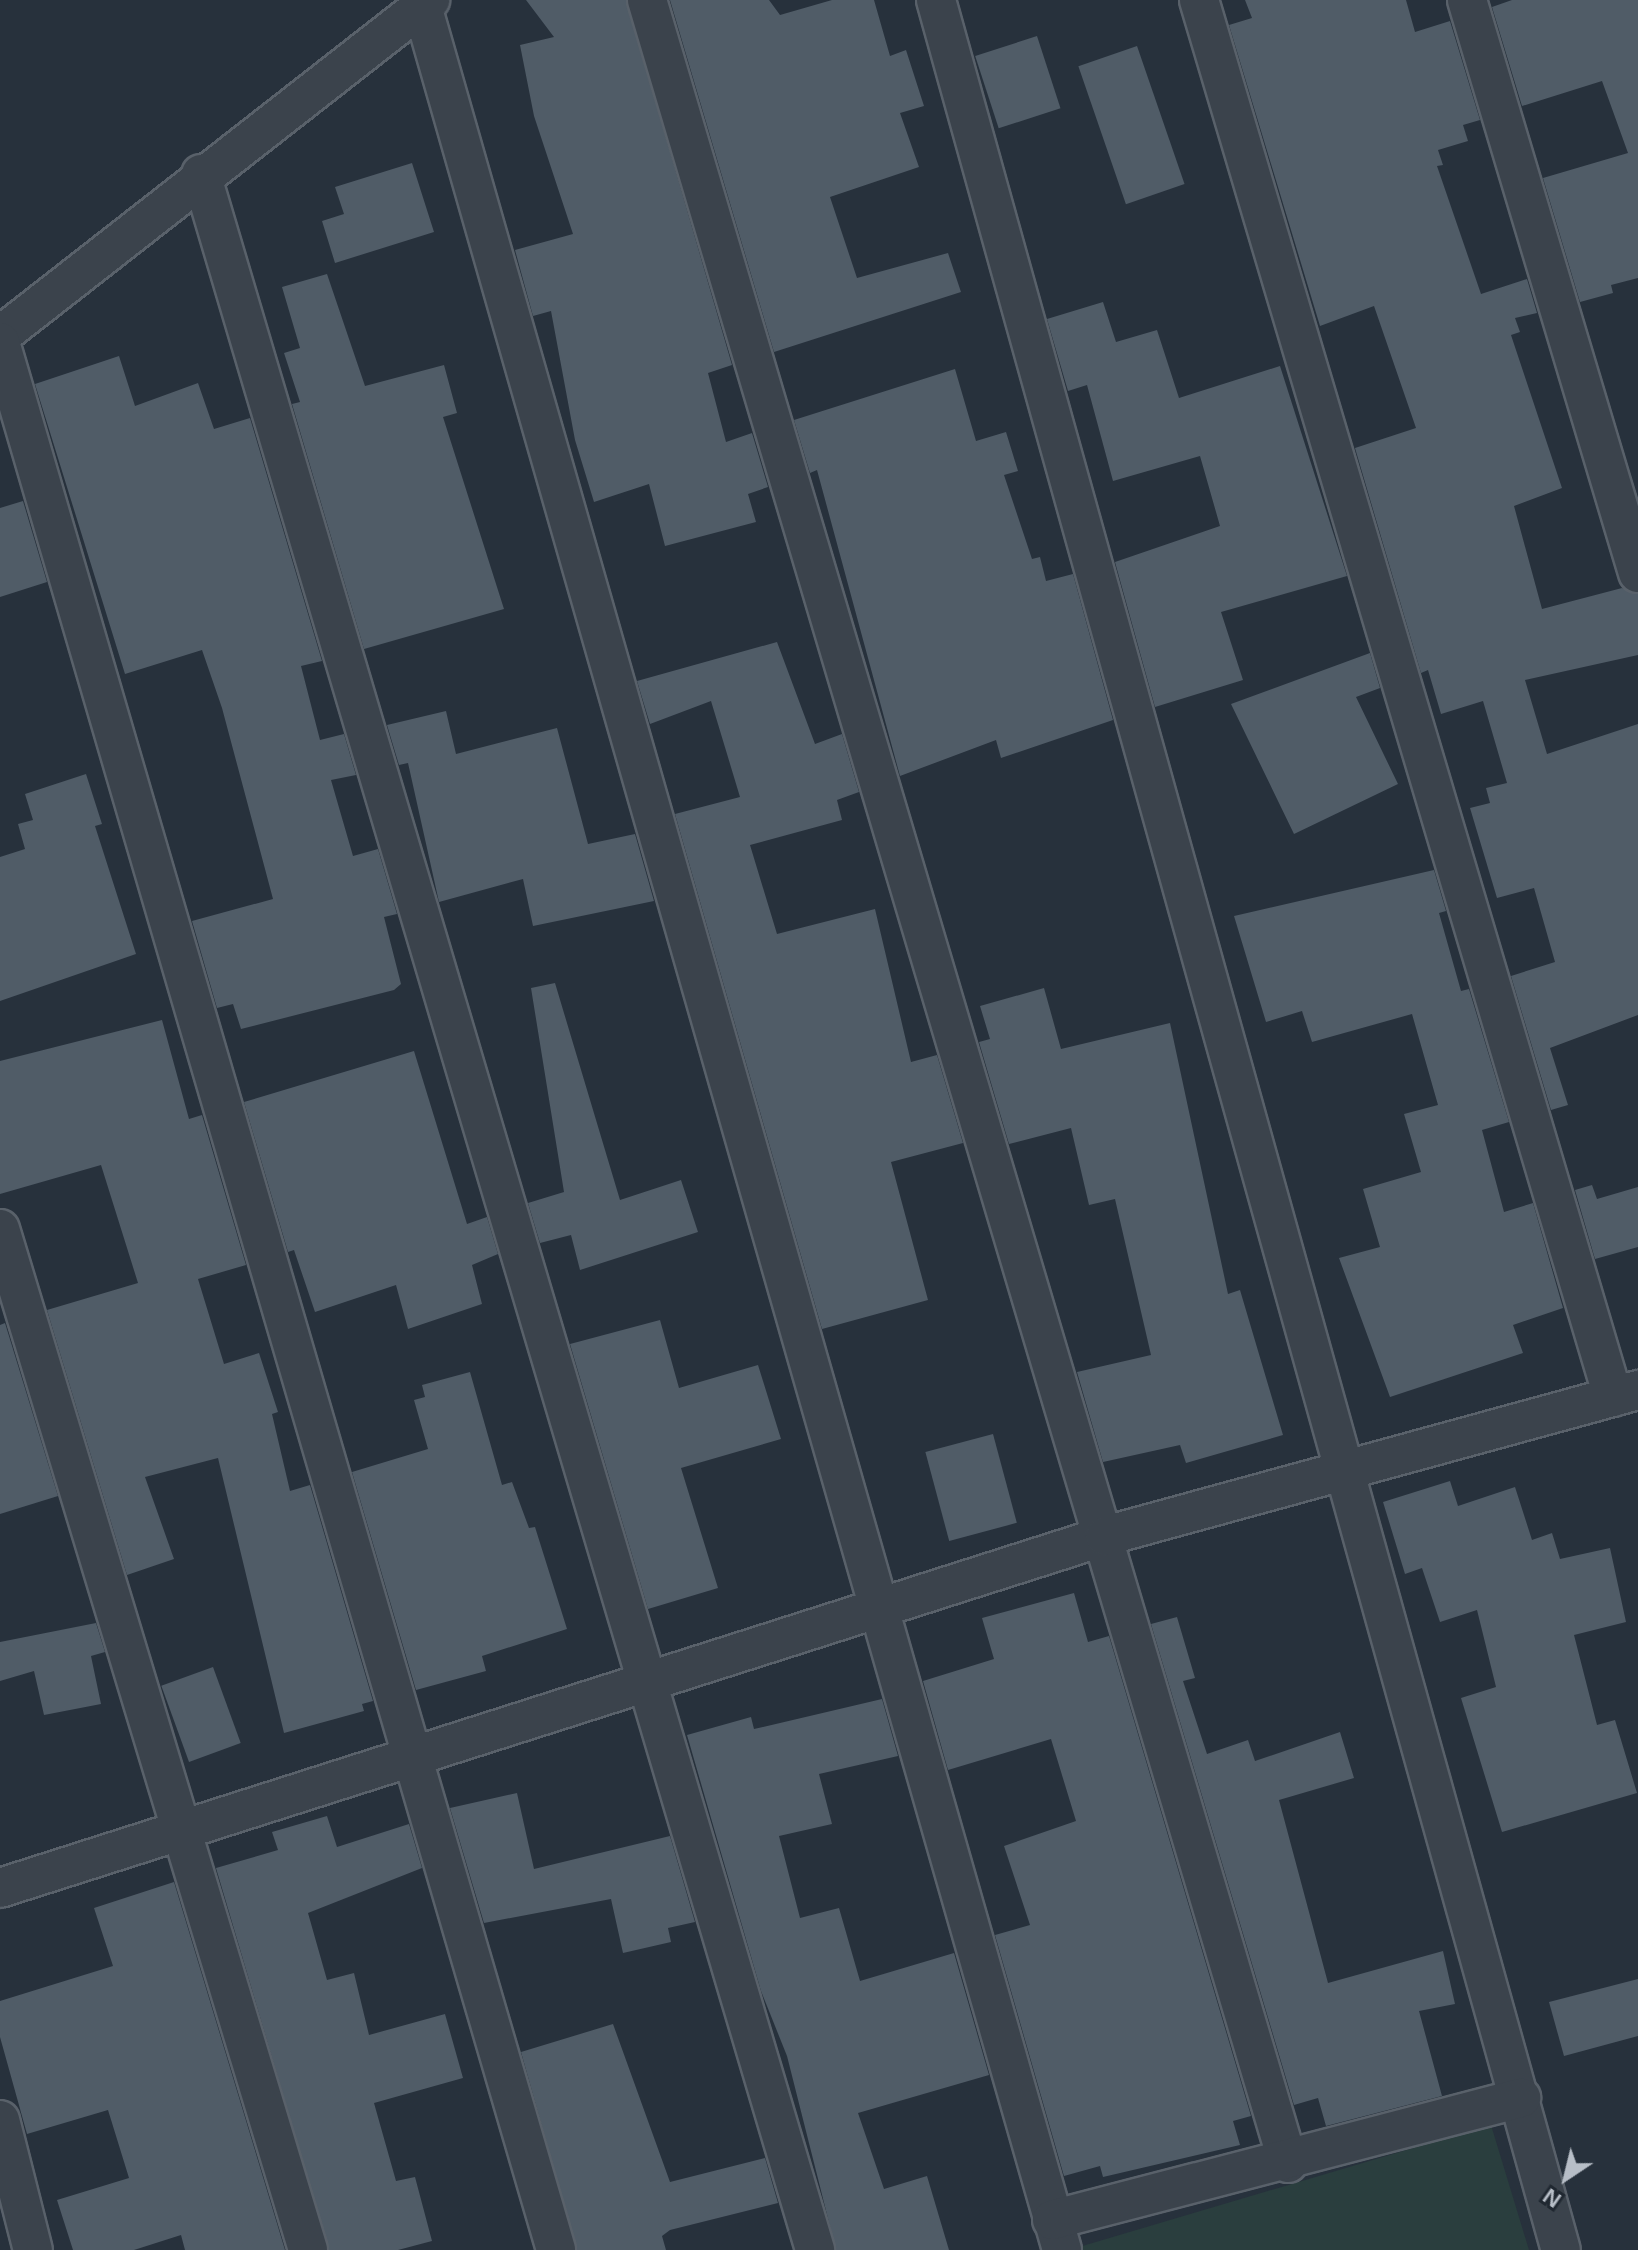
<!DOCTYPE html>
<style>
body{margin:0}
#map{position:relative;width:1638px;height:2250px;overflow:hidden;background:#27313c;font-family:Arial,sans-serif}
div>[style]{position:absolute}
.green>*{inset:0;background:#2a3e3e}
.building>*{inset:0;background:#505c67;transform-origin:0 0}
.roads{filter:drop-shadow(2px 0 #59616a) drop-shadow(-2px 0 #59616a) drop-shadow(0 2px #59616a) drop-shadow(0 -2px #59616a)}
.minor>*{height:38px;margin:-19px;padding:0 19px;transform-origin:19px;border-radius:19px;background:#3b434c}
span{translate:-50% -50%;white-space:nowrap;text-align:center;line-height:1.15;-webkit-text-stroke:6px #202831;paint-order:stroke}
.north{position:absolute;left:1526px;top:2138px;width:80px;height:80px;-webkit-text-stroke:6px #202831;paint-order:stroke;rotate:215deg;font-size:22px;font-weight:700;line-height:32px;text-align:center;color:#b7bec7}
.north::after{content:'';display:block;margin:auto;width:28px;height:36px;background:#b7bec7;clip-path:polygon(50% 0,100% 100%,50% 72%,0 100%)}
</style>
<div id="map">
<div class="green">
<i style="clip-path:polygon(1491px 2125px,1529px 2250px,1069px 2250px)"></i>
</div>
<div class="building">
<i style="clip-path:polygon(526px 0,626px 0,732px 365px,708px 373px,726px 442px,752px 433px,768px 487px,748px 494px,756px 522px,665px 546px,649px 484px,594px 502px,575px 440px,551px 311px,533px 316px,515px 250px,573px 234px,534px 116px,520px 45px,554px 37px)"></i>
<i style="clip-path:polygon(670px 0,769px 0,780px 15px,832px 0,874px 0,890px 56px,906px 50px,924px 106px,900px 113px,919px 167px,830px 197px,857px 278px,948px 253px,961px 292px,774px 352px)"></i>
<i style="clip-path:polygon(1245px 0,1406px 0,1415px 32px,1450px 21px,1480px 120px,1463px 125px,1468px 141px,1438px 150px,1443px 165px,1437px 166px,1481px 294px,1527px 279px,1537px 313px,1515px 318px,1520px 332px,1511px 335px,1562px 488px,1514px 506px,1542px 609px,1622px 588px,1638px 594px,1638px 655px,1525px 680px,1547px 754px,1638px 724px,1638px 1015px,1550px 1048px,1568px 1105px,1551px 1110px,1511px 976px,1555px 962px,1534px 888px,1497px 898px,1470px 808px,1490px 803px,1486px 788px,1507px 783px,1483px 701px,1441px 714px,1428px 670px,1421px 673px,1355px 448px,1416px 428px,1374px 306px,1320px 326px,1229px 25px,1252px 18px)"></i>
<i style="clip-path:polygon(1512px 0,1638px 0,1638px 278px,1611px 285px,1613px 293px,1580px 302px,1543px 178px,1628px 153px,1602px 81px,1522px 106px,1492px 7px)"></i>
<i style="left:1037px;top:36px;width:76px;height:65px;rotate:72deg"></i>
<i style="left:1137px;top:46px;width:146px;height:62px;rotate:71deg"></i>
<i style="clip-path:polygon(412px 163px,434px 232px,335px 263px,322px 221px,344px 214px,335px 187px)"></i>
<i style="clip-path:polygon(327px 274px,365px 386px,444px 365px,457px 413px,443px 417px,504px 609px,364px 649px,292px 404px,300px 402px,284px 353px,300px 348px,282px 287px)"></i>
<i style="clip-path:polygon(1103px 302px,1116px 342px,1157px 330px,1179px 398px,1280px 366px,1347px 576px,1221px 612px,1243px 680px,1155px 707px,1115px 562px,1220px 526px,1200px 456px,1113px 481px,1087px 385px,1068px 391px,1047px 319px)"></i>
<i style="clip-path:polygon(119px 356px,135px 406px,198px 383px,214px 429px,250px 418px,322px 661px,301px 666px,320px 740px,344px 734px,356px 775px,331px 780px,353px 856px,378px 849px,397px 914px,384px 917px,401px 984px,394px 990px,241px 1029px,233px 1004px,217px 1008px,192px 921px,273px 899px,222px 708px,202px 650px,125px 674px,35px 384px)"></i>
<i style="clip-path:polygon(955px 369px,976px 441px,1006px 432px,1018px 471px,1004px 475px,1032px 559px,1040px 557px,1046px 581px,1073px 574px,1113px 720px,1001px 758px,996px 740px,900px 776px,817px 470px,810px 473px,794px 420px)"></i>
<i style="clip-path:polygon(23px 501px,47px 582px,0 597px,0 508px)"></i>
<i style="clip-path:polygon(777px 642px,815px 744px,842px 734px,859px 792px,837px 800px,842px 820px,750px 845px,777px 934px,875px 909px,911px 1062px,937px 1055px,963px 1143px,891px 1162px,928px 1300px,822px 1329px,675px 814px,740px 797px,711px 701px,650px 724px,637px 681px)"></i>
<i style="clip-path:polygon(1370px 653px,1380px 688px,1356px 697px,1398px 784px,1294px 834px,1231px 704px)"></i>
<i style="clip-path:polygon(446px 711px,456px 754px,557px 728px,588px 844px,635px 834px,654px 901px,533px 926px,523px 879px,439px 902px,408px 763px,399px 765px,387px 725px)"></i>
<i style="clip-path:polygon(86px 774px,102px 824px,95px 826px,136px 954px,0 1001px,0 857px,25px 849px,18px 824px,33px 820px,25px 794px)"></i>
<i style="clip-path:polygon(1434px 870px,1446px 911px,1439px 913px,1461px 991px,1469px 989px,1509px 1122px,1482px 1130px,1504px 1212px,1533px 1203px,1563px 1308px,1513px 1325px,1523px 1353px,1390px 1397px,1339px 1258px,1380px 1247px,1363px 1189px,1421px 1172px,1404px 1114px,1438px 1105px,1412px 1014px,1312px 1042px,1302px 1011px,1266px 1022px,1234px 916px)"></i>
<i style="clip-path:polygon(555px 983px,620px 1200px,681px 1180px,698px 1232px,580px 1270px,571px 1235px,540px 1243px,528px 1203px,564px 1192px,531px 988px)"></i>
<i style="clip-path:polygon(1044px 988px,1061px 1049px,1170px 1023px,1228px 1294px,1240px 1290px,1283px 1435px,1186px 1463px,1180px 1445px,1103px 1462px,1077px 1372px,1151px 1355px,1115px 1199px,1089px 1205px,1071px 1128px,1009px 1144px,979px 1042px,990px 1039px,980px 1006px)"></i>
<i style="clip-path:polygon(162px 1020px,189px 1119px,202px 1115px,246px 1265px,198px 1279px,224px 1364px,259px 1353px,278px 1412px,272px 1414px,290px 1491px,310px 1485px,373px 1701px,362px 1704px,364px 1711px,284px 1733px,218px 1458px,145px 1477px,174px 1559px,127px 1575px,47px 1310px,138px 1283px,101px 1165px,0 1194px,0 1061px)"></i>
<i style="clip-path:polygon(414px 1051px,467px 1224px,487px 1217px,498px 1254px,472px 1265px,482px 1304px,408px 1329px,396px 1285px,315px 1312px,294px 1250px,288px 1252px,244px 1102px)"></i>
<i style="clip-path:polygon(1592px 1185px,1597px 1199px,1638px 1187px,1638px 1247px,1595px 1259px,1575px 1190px)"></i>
<i style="clip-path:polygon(660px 1320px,679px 1388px,758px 1365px,781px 1439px,681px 1468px,718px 1588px,648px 1609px,570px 1344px)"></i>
<i style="clip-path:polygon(5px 1323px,58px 1496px,0 1514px,0 1325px)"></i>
<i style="clip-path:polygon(470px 1372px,502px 1485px,512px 1482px,529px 1528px,535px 1527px,567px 1629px,482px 1656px,486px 1671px,416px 1690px,352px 1472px,428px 1449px,414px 1400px,425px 1397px,422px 1385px)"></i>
<i style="left:993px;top:1434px;width:92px;height:70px;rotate:75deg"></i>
<i style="clip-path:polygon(1450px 1481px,1458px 1506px,1515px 1487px,1532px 1540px,1552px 1533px,1560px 1559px,1610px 1548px,1626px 1622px,1574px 1635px,1597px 1725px,1615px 1720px,1637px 1793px,1502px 1832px,1461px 1698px,1496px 1687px,1477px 1610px,1440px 1622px,1422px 1568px,1405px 1574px,1383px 1502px)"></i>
<i style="clip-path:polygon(1074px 1593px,1088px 1642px,1109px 1636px,1251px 2116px,1233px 2121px,1240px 2145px,1103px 2177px,1100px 2166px,1064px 2176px,995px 1935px,1030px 1925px,1004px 1846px,1076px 1821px,1051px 1739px,948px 1770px,923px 1681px,994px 1659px,982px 1618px)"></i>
<i style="clip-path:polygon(1177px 1617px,1195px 1678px,1183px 1681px,1207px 1754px,1248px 1740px,1255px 1761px,1340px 1732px,1354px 1778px,1279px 1800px,1328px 1983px,1443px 1951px,1455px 2004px,1419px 2011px,1442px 2096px,1326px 2126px,1318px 2098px,1294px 2105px,1151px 1624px)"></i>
<i style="clip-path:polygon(96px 1623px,105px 1652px,91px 1656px,101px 1704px,44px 1715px,34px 1671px,0 1681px,0 1642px)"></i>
<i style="left:213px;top:1667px;width:81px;height:55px;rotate:70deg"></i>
<i style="clip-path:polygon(882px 1699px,898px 1756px,819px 1774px,832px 1824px,779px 1836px,800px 1918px,839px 1908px,860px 1981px,954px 1953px,989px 2075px,858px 2113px,884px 2189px,927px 2176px,949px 2250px,836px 2250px,787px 2056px,761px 1991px,687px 1735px,751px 1717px,754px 1729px)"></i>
<i style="clip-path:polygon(517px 1793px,534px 1869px,670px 1836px,695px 1922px,668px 1928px,671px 1942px,623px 1953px,611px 1899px,484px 1923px,450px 1808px)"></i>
<i style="clip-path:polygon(327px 1816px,337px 1847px,409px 1824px,422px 1868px,308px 1913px,327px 1980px,354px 1973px,369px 2035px,445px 2014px,463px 2078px,374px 2103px,396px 2181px,415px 2177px,432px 2241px,398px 2250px,329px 2250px,216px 1868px,278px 1850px,272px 1832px)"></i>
<i style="clip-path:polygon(174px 1882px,285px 2250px,185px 2250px,181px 2235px,134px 2250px,73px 2250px,57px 2200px,129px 2178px,108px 2110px,27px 2134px,0 2037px,0 2001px,113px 1966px,94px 1908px)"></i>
<i style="clip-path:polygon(1638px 1979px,1638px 2036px,1564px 2056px,1549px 2002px)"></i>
<i style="clip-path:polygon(613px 2024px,670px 2182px,765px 2158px,778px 2203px,670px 2230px,662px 2236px,666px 2250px,577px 2250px,521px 2052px)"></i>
</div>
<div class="roads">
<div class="minor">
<i style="left:647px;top:0;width:2256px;rotate:73.49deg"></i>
<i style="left:936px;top:0;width:2335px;rotate:74.48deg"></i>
<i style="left:1199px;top:0;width:1457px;rotate:73.49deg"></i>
<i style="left:1467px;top:0;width:598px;rotate:73.38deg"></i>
<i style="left:422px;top:6px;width:2333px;rotate:74.08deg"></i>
<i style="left:201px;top:174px;width:2165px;rotate:73.52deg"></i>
<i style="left:0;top:336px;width:546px;rotate:-38deg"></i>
<i style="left:0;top:342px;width:1987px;rotate:73.75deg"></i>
<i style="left:0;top:1229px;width:1066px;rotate:73.21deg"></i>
<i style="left:0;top:1888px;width:1160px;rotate:-17.67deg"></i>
<i style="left:1105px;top:1536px;width:553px;rotate:-15.32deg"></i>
<i style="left:0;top:2120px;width:134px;rotate:75.8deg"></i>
<i style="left:1052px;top:2220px;width:485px;rotate:-14.6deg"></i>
</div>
</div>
<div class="north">N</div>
</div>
